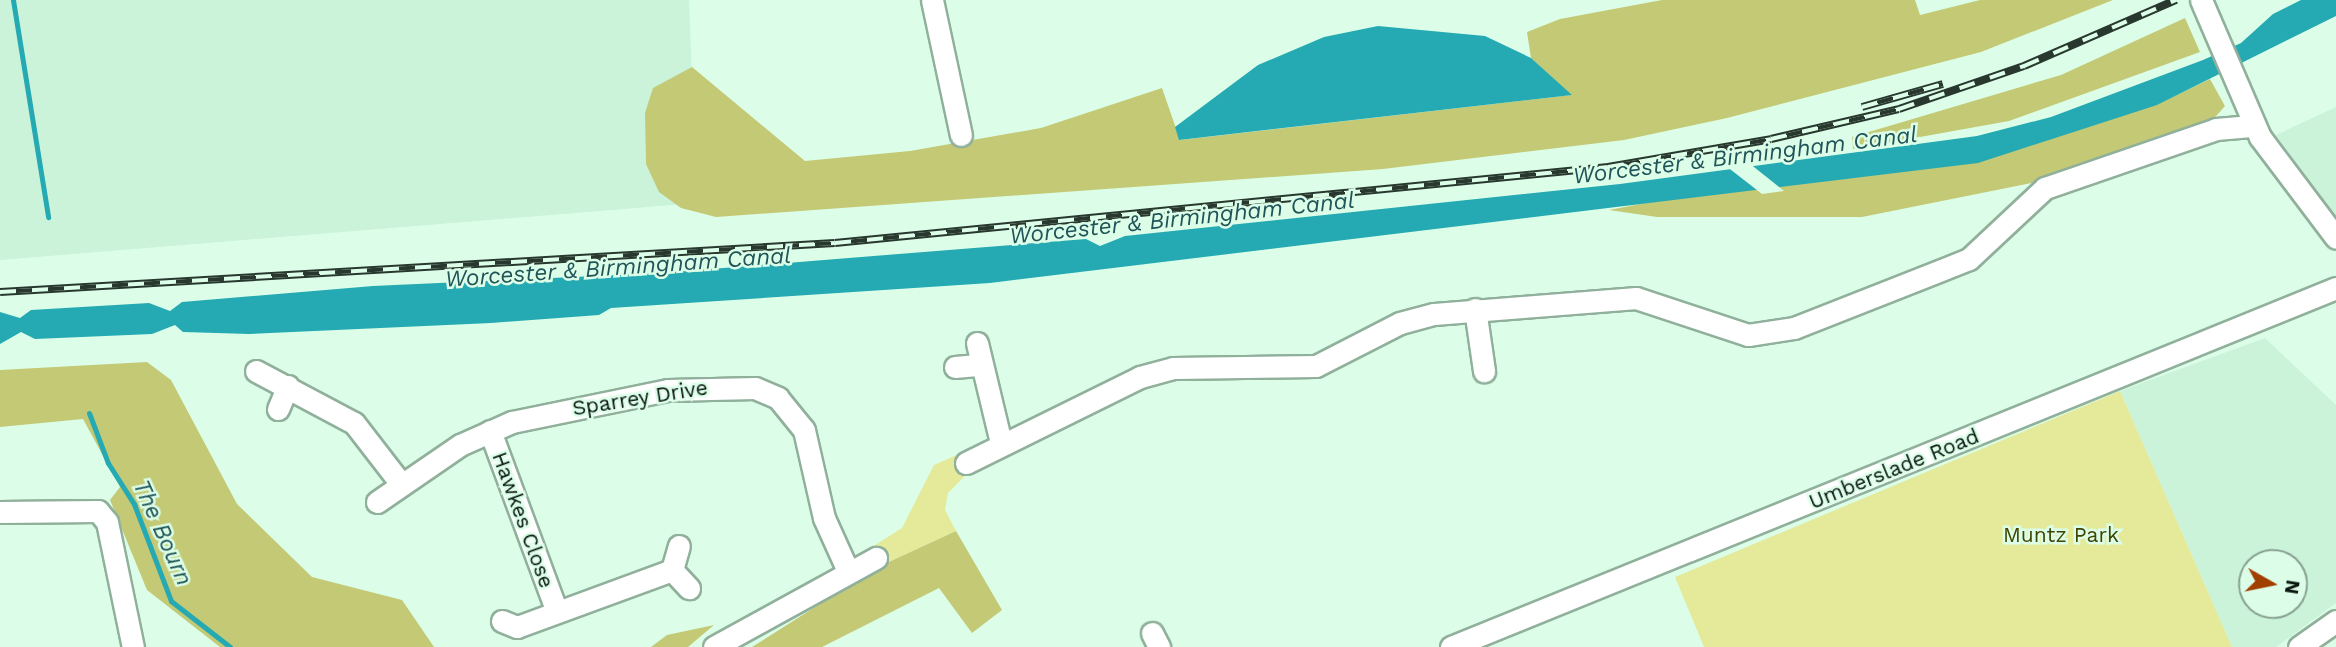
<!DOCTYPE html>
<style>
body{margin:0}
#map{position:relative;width:2336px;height:647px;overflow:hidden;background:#dcfee8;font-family:"Work Sans",sans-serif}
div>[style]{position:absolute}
.built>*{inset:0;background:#caf3d9}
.green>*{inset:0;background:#e4ea9a}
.forest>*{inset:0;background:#c3c975}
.water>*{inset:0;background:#25aab3}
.pier>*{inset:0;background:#dcfee8}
.stream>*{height:5px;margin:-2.5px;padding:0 2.5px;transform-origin:2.5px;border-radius:2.5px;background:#25aab3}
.roads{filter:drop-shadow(2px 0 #90b09b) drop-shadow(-2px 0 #90b09b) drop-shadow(0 2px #90b09b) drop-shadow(0 -2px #90b09b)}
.minor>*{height:21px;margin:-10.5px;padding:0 10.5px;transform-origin:10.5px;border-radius:10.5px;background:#fff}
.rail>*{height:8px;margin-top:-4px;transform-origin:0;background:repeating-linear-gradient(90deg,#dcfee8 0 16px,#28382e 0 32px);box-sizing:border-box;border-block:2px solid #28382e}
span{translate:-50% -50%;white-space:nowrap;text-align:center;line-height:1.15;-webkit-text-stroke:5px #dcfee8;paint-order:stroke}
.street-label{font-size:21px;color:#09150e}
.park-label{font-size:21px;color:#424501}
.water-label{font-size:23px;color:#205458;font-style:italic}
.north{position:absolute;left:2238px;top:549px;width:70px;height:70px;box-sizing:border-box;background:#dcfee8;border:2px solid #88a191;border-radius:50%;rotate:99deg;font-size:19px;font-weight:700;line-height:28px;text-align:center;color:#09150e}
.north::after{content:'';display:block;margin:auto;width:24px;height:32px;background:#a13f00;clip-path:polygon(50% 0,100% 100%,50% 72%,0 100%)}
</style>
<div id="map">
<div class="built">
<i style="clip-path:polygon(0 0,689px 0,697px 203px,0 260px)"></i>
<i style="clip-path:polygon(2336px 107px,2336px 218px,2276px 135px)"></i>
<i style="clip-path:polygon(evenodd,2265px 338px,2336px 405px,2336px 603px,2276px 647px,2232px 647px,2120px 391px,2265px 338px,2252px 563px,2294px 563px,2294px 605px,2252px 605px,2252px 563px)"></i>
</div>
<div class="green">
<i style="clip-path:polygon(2120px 391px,2232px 647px,1704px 647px,1675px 577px)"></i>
<i style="clip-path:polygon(961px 453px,969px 472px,948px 493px,945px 510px,956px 531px,878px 567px,872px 547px,902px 528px,934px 465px)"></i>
</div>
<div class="forest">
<i style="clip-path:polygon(1662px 0,1915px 0,1920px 15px,1980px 0,2113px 0,1981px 52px,1727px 118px,1624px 140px,1383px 169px,716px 217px,681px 208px,659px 192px,646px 164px,645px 113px,653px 88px,692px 67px,805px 161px,910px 151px,1041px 128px,1162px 88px,1180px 140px,1571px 95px,1531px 58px,1527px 32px,1560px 19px)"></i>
<i style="clip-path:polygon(2185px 18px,2200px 52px,2009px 121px,1853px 149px,1852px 137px,2061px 75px)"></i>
<i style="clip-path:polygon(2210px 79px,2225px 106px,2209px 124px,2052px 179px,1862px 217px,1657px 217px,1609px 210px,2156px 105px)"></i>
<i style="clip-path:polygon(147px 362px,171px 380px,237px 504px,312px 577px,402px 600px,434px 647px,220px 647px,147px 590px,110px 500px,120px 487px,83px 419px,0 427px,0 370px)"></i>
<i style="clip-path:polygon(956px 531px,1002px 610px,972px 633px,939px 588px,822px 647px,752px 647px,878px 567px)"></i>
<i style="clip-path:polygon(714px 625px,688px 647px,651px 647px,667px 635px)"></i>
</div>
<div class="water">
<i style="clip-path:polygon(2301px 0,2336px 0,2336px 16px,2157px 105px,1978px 163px,990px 283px,611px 308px,599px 315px,491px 323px,249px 334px,183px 332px,175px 325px,152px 334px,35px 339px,21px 332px,0 344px,0 312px,20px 318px,31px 310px,149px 303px,170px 311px,182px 302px,373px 286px,661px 273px,1086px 239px,1100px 246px,1125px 236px,1620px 184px,1977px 136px,2051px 117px,2203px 60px,2241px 43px,2273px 14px)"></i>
<i style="clip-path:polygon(1378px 26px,1485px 36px,1531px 58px,1572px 95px,1179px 140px,1175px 127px,1258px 65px,1324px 37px)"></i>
</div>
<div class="pier">
<i style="clip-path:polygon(1749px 163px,1784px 191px,1762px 194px,1726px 166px)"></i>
</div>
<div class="stream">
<i style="left:13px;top:0;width:220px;rotate:80.8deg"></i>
<i style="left:89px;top:413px;width:53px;rotate:69.2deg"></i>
<i style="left:108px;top:463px;width:49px;rotate:57.6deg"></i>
<i style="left:134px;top:504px;width:104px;rotate:69.1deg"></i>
<i style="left:171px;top:601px;width:75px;rotate:37.9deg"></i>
</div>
<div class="roads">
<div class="minor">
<i style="left:932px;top:0;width:138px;rotate:77.9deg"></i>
<i style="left:2201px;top:0;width:149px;rotate:66.7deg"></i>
<i style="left:2260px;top:137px;width:126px;rotate:53deg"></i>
<i style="left:1475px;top:309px;width:63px;rotate:81.7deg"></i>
<i style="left:977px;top:343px;width:103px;rotate:76.5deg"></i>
<i style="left:955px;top:367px;width:22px;rotate:-5deg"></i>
<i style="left:256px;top:371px;width:111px;rotate:28deg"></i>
<i style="left:354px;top:423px;width:78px;rotate:52.3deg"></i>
<i style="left:278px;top:409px;width:25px;rotate:-67deg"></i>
<i style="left:490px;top:431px;width:190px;rotate:69.7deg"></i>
<i style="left:966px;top:463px;width:194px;rotate:-26.3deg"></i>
<i style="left:1140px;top:377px;width:34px;rotate:-15deg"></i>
<i style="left:1173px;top:368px;width:143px;rotate:-0.8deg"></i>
<i style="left:1316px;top:366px;width:94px;rotate:-27.1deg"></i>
<i style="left:1400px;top:323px;width:35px;rotate:-15deg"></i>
<i style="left:1434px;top:314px;width:203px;rotate:-4.5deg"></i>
<i style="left:1636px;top:298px;width:118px;rotate:18.3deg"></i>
<i style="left:1748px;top:335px;width:47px;rotate:-8.7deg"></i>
<i style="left:1794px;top:328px;width:188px;rotate:-21.5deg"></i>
<i style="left:1969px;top:259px;width:104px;rotate:-43.1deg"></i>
<i style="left:2045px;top:188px;width:181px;rotate:-19deg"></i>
<i style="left:2216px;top:129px;width:38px;rotate:-5deg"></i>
<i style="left:377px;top:502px;width:101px;rotate:-34.5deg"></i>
<i style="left:460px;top:445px;width:57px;rotate:-23.9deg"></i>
<i style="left:512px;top:422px;width:159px;rotate:-11.6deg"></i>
<i style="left:668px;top:390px;width:87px;rotate:-1.3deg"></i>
<i style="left:755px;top:388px;width:25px;rotate:23deg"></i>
<i style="left:778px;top:398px;width:41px;rotate:50.9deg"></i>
<i style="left:804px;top:430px;width:90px;rotate:77.2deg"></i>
<i style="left:824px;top:518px;width:56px;rotate:65.7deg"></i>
<i style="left:0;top:512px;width:98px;rotate:-0.6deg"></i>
<i style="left:98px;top:511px;width:14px;rotate:51deg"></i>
<i style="left:107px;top:522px;width:128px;rotate:78.3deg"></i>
<i style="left:672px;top:570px;width:25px;rotate:-74deg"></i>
<i style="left:502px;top:621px;width:16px;rotate:22deg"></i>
<i style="left:517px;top:627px;width:165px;rotate:-20.2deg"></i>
<i style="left:672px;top:570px;width:25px;rotate:47deg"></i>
<i style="left:1152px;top:633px;width:16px;rotate:63deg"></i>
<i style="left:714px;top:647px;width:185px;rotate:-28.8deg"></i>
<i style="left:1451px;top:647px;width:955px;rotate:-22.08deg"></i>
<i style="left:2299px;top:647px;width:45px;rotate:-35.1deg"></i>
</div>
</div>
<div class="rail">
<i style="left:1862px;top:107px;width:84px;rotate:-15.9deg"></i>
<i style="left:0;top:292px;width:836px;rotate:-3.36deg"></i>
<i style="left:835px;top:243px;width:777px;rotate:-5.62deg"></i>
<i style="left:1608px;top:167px;width:165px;rotate:-9.7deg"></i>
<i style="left:1771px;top:139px;width:131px;rotate:-13.2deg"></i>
<i style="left:1899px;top:109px;width:132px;rotate:-19deg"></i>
<i style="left:2024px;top:66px;width:166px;rotate:-23.5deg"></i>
</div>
<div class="street-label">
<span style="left:640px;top:398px;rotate:-9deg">Sparrey Drive</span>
<span style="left:1894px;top:469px;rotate:-22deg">Umberslade Road</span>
<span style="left:523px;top:520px;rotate:70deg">Hawkes Close</span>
</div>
<div class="park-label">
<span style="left:2061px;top:535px">Muntz Park</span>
</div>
<div class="water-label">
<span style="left:1745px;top:156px;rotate:-7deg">Worcester &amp; Birmingham Canal</span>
<span style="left:1182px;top:219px;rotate:-6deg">Worcester &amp; Birmingham Canal</span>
<span style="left:618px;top:268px;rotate:-4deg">Worcester &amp; Birmingham Canal</span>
<span style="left:162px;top:533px;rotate:66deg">The Bourn</span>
</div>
<div class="north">N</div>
</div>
